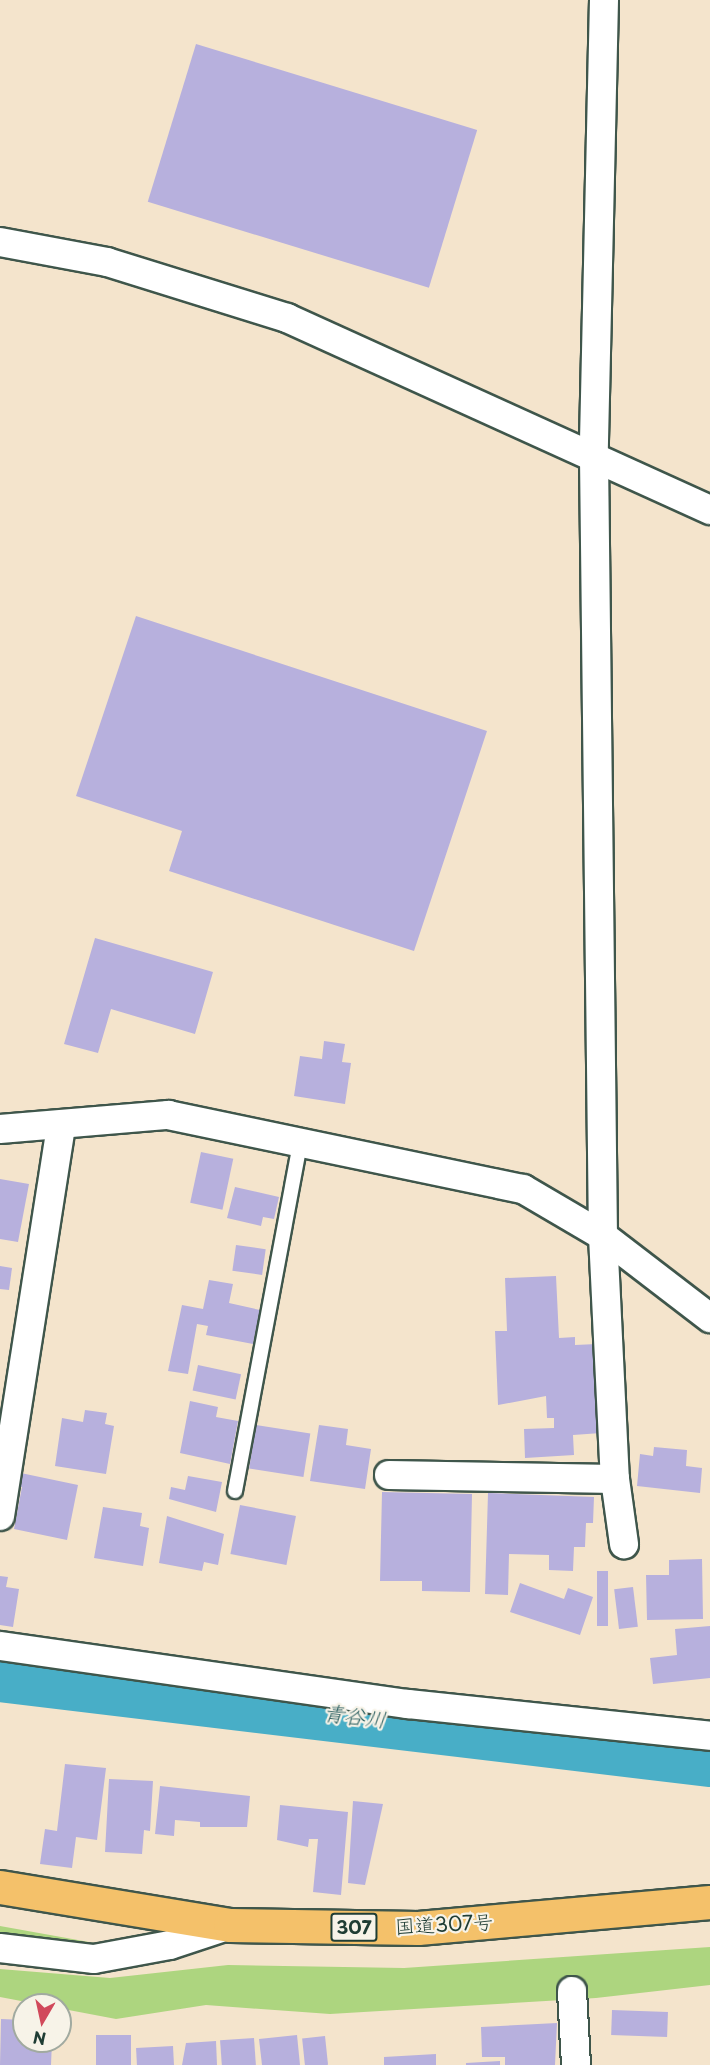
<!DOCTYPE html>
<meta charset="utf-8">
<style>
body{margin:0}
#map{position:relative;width:710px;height:2065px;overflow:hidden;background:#f4e4cc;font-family:"Playpen Sans","Klee One",sans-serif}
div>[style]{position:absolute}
.green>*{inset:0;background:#add57f}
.river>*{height:60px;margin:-30px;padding:0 30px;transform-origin:30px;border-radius:30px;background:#48aec7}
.building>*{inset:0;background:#b7b0dd;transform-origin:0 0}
.roads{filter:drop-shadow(2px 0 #3f564b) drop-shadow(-2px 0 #3f564b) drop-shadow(0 2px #3f564b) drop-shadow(0 -2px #3f564b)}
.service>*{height:14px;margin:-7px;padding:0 7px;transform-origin:7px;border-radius:7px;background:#fff}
.minor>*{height:28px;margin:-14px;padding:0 14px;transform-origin:14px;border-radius:14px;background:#fff}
.trunk>*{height:33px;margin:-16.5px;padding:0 16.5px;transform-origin:16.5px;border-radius:16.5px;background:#f4c16a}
span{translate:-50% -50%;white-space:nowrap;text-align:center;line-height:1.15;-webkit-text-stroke:4.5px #f7f3e8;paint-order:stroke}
.shield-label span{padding:2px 4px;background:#f7f3e8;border:2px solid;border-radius:4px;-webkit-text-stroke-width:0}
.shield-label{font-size:18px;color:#1f3d34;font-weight:700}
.street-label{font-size:20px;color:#1f3d34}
.water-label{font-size:21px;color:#2b5f60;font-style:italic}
.north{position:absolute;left:12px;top:1993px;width:60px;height:60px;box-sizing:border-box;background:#f7f3e8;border:2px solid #a1aaa0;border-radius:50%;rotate:189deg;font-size:16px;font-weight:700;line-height:24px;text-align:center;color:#1f3d34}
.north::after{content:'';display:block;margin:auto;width:21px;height:27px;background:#d1495b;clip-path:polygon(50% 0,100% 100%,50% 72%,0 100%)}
</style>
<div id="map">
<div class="green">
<i style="clip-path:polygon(0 1926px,100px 1944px,0 1937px)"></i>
<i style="clip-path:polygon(710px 1947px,710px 1985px,596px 1998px,330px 2014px,206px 2005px,116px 2019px,0 1997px,0 1969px,110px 1978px,228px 1965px,404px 1968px)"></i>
</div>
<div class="river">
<i style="left:0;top:1672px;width:715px;rotate:6.83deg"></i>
</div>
<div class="building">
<i style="left:196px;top:44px;width:294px;height:165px;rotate:17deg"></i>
<i style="clip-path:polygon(136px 616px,487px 731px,414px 951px,169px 871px,182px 831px,76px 796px)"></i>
<i style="clip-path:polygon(95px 938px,213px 972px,195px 1034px,111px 1009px,98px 1053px,64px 1044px)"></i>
<i style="clip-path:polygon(324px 1041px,345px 1044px,342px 1062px,351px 1063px,345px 1104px,294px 1096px,300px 1056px,322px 1059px)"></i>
<i style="left:201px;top:1152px;width:33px;height:52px;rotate:12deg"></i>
<i style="clip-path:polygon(0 1179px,29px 1184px,18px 1242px,0 1239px)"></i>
<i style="clip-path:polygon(235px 1187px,279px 1197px,274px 1219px,263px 1217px,261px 1226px,227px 1218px)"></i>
<i style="left:236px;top:1245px;width:30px;height:26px;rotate:8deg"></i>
<i style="clip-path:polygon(0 1266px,12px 1268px,9px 1290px,0 1289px)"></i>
<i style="clip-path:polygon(556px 1276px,559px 1338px,575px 1337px,575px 1345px,597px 1344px,601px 1433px,573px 1435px,574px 1455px,525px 1458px,524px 1429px,554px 1428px,554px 1418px,547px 1418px,546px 1396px,498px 1405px,495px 1331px,507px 1331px,505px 1278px)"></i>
<i style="clip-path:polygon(209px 1280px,233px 1284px,229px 1303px,260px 1310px,253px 1344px,206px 1335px,208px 1326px,197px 1324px,188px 1374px,168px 1371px,182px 1305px,203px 1309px)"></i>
<i style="left:198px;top:1365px;width:44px;height:26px;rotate:12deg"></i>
<i style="clip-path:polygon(190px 1401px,218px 1407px,216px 1417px,238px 1421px,230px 1464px,180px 1453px)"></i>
<i style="clip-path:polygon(85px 1410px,107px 1413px,105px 1424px,114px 1426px,106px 1474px,55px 1466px,62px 1418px,83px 1422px)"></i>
<i style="left:256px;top:1425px;width:55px;height:44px;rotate:9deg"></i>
<i style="clip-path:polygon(319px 1425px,348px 1429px,346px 1445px,371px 1449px,365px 1489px,310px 1481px)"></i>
<i style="clip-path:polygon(654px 1447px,687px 1450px,686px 1466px,702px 1468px,700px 1493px,637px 1486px,640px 1454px,653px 1456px)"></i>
<i style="clip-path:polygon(16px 1472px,78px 1485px,67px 1540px,14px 1529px,22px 1487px,13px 1486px)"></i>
<i style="clip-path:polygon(188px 1476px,222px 1482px,216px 1512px,169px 1499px,171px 1487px,185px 1490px)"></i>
<i style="clip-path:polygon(382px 1492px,472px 1494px,470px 1592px,422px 1591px,422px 1581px,380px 1581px)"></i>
<i style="clip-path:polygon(488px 1493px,594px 1497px,593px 1523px,586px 1523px,585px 1547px,574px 1547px,573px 1571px,549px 1570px,549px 1555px,509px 1554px,508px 1595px,485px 1594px)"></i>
<i style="left:240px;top:1505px;width:57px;height:50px;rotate:11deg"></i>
<i style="clip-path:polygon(103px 1507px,142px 1513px,140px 1526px,149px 1528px,143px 1566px,94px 1558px)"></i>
<i style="clip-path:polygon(167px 1516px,224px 1534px,218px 1565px,204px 1562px,202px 1571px,159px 1563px)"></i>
<i style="clip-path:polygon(702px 1559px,703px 1619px,647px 1620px,646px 1575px,669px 1575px,669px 1560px)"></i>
<i style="left:597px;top:1571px;width:11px;height:55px"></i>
<i style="clip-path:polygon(0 1576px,8px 1577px,6px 1587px,19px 1589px,13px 1627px,0 1625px)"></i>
<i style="clip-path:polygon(520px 1583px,564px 1599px,568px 1588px,593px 1597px,580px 1635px,510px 1612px)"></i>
<i style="left:633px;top:1587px;width:40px;height:19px;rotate:83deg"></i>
<i style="clip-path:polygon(710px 1626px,710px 1678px,653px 1684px,650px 1658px,677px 1655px,675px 1629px)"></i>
<i style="clip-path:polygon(65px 1764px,106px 1768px,97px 1840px,76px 1837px,72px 1868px,40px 1864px,45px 1829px,57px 1831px)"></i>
<i style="clip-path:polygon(109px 1779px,153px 1781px,150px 1831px,144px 1830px,142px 1854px,105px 1852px)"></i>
<i style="clip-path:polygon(160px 1786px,250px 1796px,247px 1827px,200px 1827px,200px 1822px,175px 1820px,174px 1836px,155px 1834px)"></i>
<i style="clip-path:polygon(353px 1801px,383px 1804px,365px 1885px,348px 1883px)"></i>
<i style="clip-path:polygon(280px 1805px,348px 1812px,341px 1895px,313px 1892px,318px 1839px,309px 1839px,308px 1847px,277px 1840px)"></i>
<i style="left:612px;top:2010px;width:56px;height:25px;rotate:2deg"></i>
<i style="clip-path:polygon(1px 2019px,24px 2020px,24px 2041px,52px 2041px,51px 2065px,0 2065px)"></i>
<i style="clip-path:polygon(557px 2023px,555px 2065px,505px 2065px,505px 2057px,482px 2057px,481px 2027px)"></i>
<i style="left:96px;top:2035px;width:35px;height:30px"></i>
<i style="clip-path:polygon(297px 2035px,300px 2065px,262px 2065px,259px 2039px)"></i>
<i style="left:325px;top:2036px;width:29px;height:23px;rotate:84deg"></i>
<i style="left:254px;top:2038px;width:27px;height:34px;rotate:86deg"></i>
<i style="clip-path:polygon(216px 2041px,217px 2065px,182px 2065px,186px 2043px)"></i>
<i style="left:173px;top:2046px;width:19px;height:37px;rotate:87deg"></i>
<i style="clip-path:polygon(436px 2054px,436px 2065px,384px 2065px,384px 2057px)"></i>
<i style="clip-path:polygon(500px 2061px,500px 2065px,466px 2065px,466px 2063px)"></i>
</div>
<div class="roads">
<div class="service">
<i style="left:235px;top:1491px;width:355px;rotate:-79.4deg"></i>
</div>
<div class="minor">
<i style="left:604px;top:0;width:457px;rotate:91.3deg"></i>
<i style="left:594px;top:457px;width:779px;rotate:89.34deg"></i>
<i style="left:603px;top:1236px;width:243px;rotate:87.2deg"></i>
<i style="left:615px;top:1479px;width:66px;rotate:82.1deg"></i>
<i style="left:0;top:242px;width:109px;rotate:10.6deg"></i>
<i style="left:107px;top:262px;width:189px;rotate:17.3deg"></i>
<i style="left:287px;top:318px;width:465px;rotate:24.4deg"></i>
<i style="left:0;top:1129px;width:169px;rotate:-4.8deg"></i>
<i style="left:168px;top:1115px;width:363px;rotate:11.8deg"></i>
<i style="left:523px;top:1189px;width:93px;rotate:30.4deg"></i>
<i style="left:603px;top:1236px;width:135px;rotate:37.5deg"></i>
<i style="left:389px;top:1475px;width:226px;rotate:1deg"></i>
<i style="left:0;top:1516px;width:396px;rotate:-81.1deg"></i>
<i style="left:0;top:1646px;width:412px;rotate:8.1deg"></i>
<i style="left:408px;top:1704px;width:304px;rotate:6deg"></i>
<i style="left:0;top:1948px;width:95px;rotate:6.7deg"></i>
<i style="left:94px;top:1959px;width:77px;rotate:-10.4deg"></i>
<i style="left:170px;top:1945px;width:63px;rotate:-18.4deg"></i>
<i style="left:572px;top:1991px;width:74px;rotate:86.9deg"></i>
</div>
<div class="trunk">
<i style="left:0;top:1887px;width:233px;rotate:9.4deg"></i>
<i style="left:230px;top:1925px;width:188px;rotate:0.9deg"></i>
<i style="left:418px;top:1928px;width:293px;rotate:-5.1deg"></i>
</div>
</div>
<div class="shield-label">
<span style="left:354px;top:1927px">307</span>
</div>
<div class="street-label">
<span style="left:444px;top:1924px;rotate:-3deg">国道307号</span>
</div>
<div class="water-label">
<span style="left:355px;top:1715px;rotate:7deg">青谷川</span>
</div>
<div class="north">N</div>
</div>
